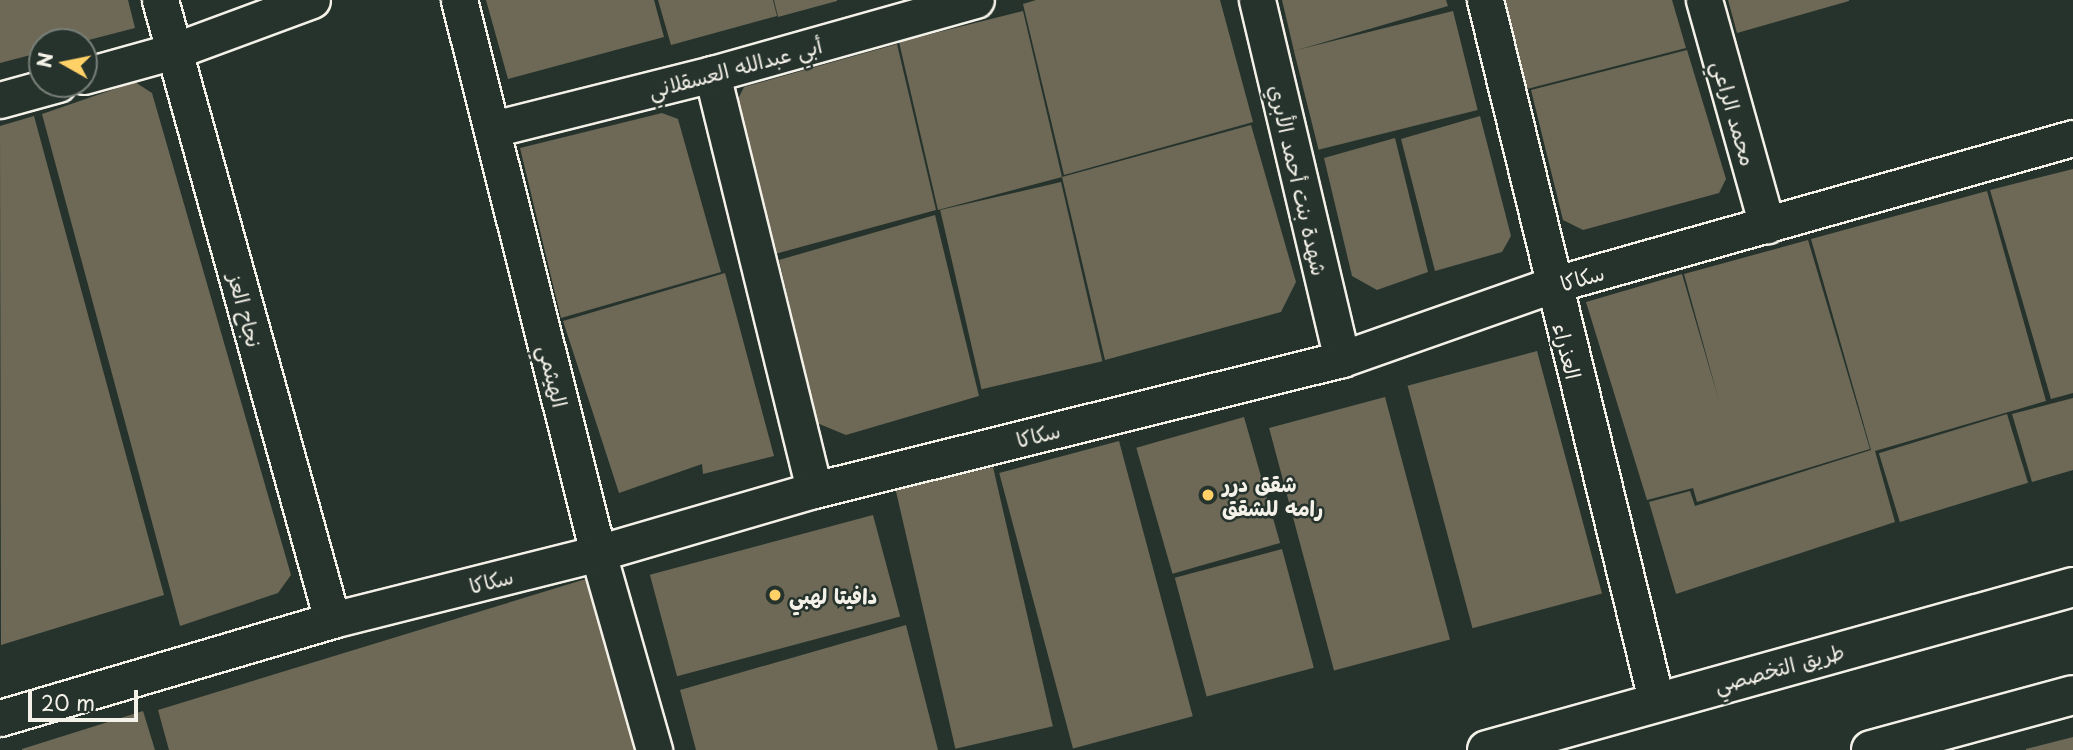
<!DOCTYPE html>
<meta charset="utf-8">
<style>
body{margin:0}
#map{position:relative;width:2073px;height:750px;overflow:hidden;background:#26332d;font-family:"Playpen Sans","Playpen Sans Arabic",sans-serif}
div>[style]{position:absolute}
.building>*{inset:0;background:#6d6956;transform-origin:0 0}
.roads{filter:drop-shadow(2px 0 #f4f1e8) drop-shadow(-2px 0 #f4f1e8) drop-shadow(0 2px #f4f1e8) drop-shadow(0 -2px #f4f1e8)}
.street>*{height:35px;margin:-17.5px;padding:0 17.5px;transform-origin:17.5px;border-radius:17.5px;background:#26332d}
.primary>*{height:38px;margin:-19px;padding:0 19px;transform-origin:19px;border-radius:19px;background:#26332d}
.dots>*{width:19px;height:19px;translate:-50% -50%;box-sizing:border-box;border:4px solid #26332d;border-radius:50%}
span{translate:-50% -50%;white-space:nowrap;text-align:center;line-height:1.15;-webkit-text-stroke:5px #26332d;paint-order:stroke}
.street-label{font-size:21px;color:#f4f1e8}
.poi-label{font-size:21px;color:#f4f1e8;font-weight:700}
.left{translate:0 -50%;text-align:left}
.north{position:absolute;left:28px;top:28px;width:70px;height:70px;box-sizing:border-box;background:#26332d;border:2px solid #787f78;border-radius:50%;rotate:279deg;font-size:19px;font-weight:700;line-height:28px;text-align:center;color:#f4f1e8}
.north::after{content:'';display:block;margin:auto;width:24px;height:32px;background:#ffd166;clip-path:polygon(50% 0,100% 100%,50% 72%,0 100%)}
.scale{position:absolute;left:28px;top:690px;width:110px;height:32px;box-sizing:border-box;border:4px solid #f4f1e8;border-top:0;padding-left:9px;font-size:21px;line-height:24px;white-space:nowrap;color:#f4f1e8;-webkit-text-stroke:5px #26332d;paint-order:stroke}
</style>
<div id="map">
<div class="building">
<i style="clip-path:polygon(0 0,128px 0,135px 28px,81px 42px,42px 42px,42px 52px,0 63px)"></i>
<i style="clip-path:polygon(486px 0,654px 0,664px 37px,508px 79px)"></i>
<i style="clip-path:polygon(658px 0,773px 0,777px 16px,671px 45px)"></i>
<i style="clip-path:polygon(774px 0,837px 0,837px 1px,778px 17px)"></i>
<i style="clip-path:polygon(1036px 0,1220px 0,1253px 122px,1064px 175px,1023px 4px)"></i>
<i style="clip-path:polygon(1282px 0,1446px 0,1448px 6px,1294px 51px)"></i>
<i style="clip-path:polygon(1504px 0,1672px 0,1686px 48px,1527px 89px)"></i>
<i style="clip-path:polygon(1728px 0,1849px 0,1849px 1px,1737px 33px)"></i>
<i style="clip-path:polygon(1023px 11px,1062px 177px,1251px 125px,1296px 282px,1281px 312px,1105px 360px,1062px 177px,938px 210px,899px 42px)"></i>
<i style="left:1453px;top:11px;width:102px;height:164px;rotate:76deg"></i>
<i style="clip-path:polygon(897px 44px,936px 210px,775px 254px,736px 103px,744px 87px)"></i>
<i style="clip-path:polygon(1687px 50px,1726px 179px,1719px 193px,1583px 230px,1563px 220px,1531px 90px)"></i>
<i style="clip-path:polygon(135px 82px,152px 93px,291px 575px,278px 593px,180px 626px,42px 114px)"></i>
<i style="clip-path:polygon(662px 113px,678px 119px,721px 272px,561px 318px,520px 148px)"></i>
<i style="clip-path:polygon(34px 116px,164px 595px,1px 645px,0 126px)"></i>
<i style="clip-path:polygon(1480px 116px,1511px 236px,1502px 252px,1435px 271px,1401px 139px)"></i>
<i style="clip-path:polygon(1395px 138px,1428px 272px,1377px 290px,1352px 276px,1324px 158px)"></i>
<i style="clip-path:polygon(2073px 169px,2073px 393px,2051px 399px,1990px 190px)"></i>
<i style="left:1061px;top:182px;width:184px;height:124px;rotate:77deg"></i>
<i style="clip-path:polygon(1987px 191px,2046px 401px,1875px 451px,1895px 522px,1676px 594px,1649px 502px,1690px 491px,1695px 506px,1871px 450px,1811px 239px)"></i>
<i style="clip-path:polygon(935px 215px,979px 396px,846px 435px,817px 423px,779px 260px)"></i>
<i style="clip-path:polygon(1808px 240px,1870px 449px,1697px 502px,1693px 488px,1647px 500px,1586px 302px,1682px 274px,1719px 401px,1684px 274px)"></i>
<i style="clip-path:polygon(725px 273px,774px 456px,703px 474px,702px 464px,619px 493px,563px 321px)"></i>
<i style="left:1537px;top:351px;width:251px;height:134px;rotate:75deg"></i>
<i style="left:1385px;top:397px;width:251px;height:120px;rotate:75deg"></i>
<i style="clip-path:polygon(2073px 398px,2073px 470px,2032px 482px,2012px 414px)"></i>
<i style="left:2007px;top:414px;width:72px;height:134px;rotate:73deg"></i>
<i style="left:1244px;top:417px;width:131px;height:112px;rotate:74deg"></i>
<i style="left:1119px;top:441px;width:285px;height:124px;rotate:75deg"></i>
<i style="left:993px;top:467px;width:266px;height:100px;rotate:77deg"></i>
<i style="left:873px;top:515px;width:105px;height:231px;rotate:75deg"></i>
<i style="left:1282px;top:549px;width:123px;height:111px;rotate:75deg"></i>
<i style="clip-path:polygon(589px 578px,634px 750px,169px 750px,158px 710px)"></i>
<i style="clip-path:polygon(906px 625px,938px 750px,696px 750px,680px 690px)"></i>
<i style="clip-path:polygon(143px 711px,155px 750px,22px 750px,22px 749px)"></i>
<i style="clip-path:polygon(2073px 737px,2073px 750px,2026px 750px,2026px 749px)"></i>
</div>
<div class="roads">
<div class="street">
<i style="left:160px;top:0;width:643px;rotate:74.49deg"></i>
<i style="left:459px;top:0;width:570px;rotate:75.89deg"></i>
<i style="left:598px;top:553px;width:205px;rotate:74.1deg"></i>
<i style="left:1257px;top:0;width:369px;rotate:76.7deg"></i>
<i style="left:1485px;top:0;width:721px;rotate:76.27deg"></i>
<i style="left:1704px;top:0;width:234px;rotate:74.4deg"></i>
<i style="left:712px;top:74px;width:428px;rotate:76.2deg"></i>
<i style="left:84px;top:76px;width:93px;rotate:-15.5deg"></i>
<i style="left:174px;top:51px;width:147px;rotate:-20.3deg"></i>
<i style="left:0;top:100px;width:60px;rotate:-15.4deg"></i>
<i style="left:493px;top:129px;width:226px;rotate:-14.1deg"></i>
<i style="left:712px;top:74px;width:274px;rotate:-15.7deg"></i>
<i style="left:0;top:718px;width:346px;rotate:-16.4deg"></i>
<i style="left:332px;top:620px;width:274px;rotate:-14.1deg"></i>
<i style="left:598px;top:553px;width:225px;rotate:-16.3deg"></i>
<i style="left:814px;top:490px;width:544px;rotate:-13.93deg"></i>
<i style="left:1342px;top:359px;width:223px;rotate:-19.4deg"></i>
<i style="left:1552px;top:285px;width:541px;rotate:-15.76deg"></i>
</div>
<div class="primary">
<i style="left:1487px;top:750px;width:608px;rotate:-15.54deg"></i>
<i style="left:1871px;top:750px;width:209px;rotate:-15.2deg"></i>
</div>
</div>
<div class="dots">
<i style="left:1208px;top:495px;background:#ffd166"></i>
<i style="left:775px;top:595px;background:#ffd166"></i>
</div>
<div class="street-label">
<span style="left:735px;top:67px;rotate:-15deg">أبي عبدالله العسقلاني</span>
<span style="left:1735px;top:113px;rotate:74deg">محمد الراعي</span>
<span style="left:1299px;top:180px;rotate:77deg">شهدة بنت أحمد الأبري</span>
<span style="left:1582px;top:277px;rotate:-16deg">سكاكا</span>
<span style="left:246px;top:310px;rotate:75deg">نجاح العز</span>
<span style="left:1568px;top:351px;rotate:76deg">العذراء</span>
<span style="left:554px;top:376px;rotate:76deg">الهيثمي</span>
<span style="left:1038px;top:434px;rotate:-14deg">سكاكا</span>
<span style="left:491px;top:580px;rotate:-14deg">سكاكا</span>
<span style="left:1779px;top:667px;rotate:-15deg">طريق التخصصي</span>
</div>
<div class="poi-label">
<span class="left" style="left:1222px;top:495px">شقق درر<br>رامه للشقق</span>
<span class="left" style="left:789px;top:595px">دافيتا لهبي</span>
</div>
<div class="north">N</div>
<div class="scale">20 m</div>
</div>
